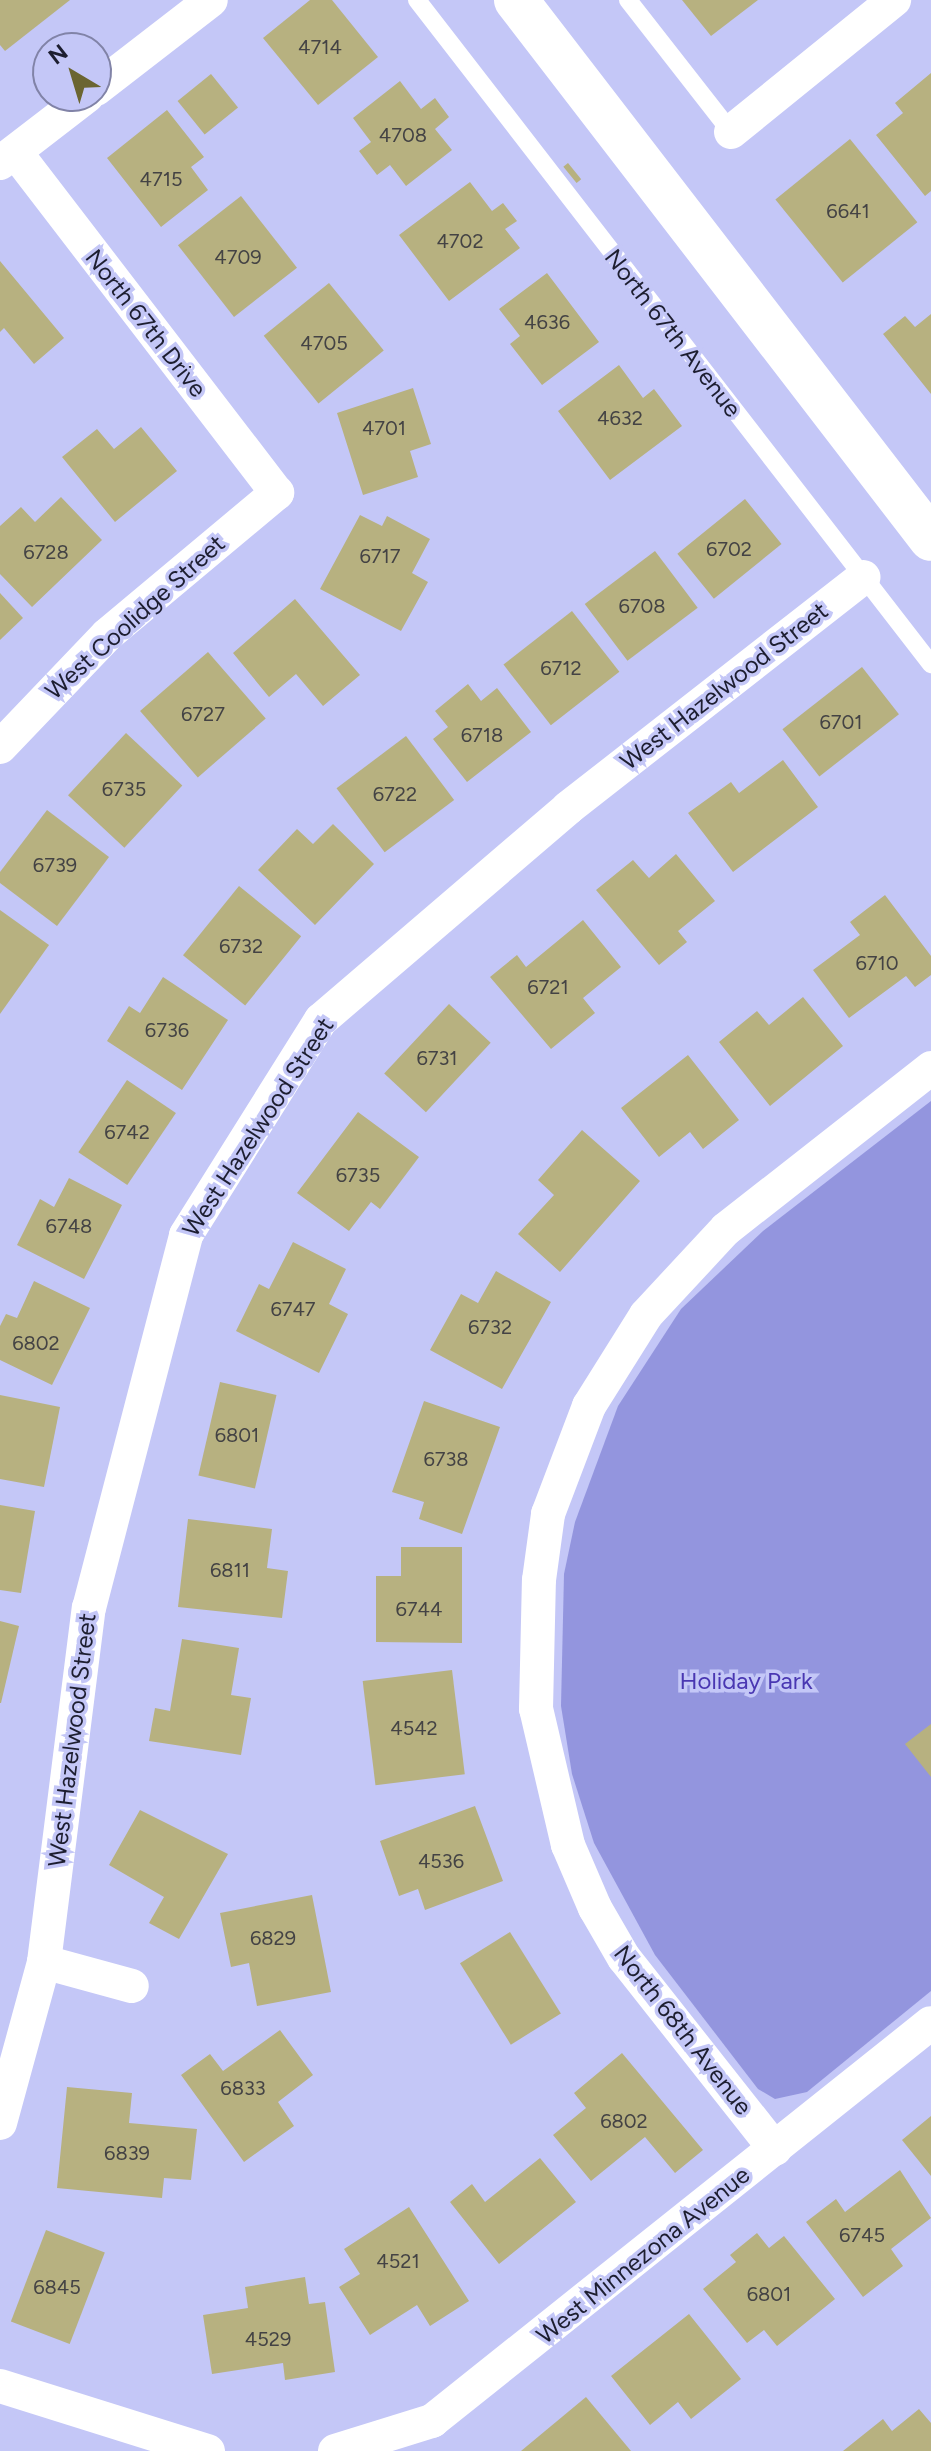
<!DOCTYPE html>
<style>
body{margin:0}
#map{position:relative;width:931px;height:2451px;overflow:hidden;background:#c4c7f7;font-family:Figtree,sans-serif}
div>[style]{position:absolute}
.green>*{inset:0;background:#9395de}
.building>*{inset:0;background:#b7b180;transform-origin:0 0}
.service>*{height:18px;margin:-9px;padding:0 9px;transform-origin:9px;border-radius:9px;background:#fff}
.minor>*{height:34px;margin:-17px;padding:0 17px;transform-origin:17px;border-radius:17px;background:#fff}
.secondary>*{height:44px;margin:-22px;padding:0 22px;transform-origin:22px;border-radius:22px;background:#fff}
span{translate:-50% -50%;white-space:nowrap;text-align:center;line-height:1.15;-webkit-text-stroke:7px #c4c7f7;paint-order:stroke}
.number-label{font-size:20px;color:#444344}
.number-label span{-webkit-text-stroke-width:0}
.street-label{font-size:24px;color:#1d1e30}
.park-label{font-size:24px;color:#4937b2}
.north{position:absolute;left:32px;top:32px;width:80px;height:80px;box-sizing:border-box;background:#c4c7f7;border:2px solid #8183a7;border-radius:50%;rotate:322deg;font-size:22px;font-weight:700;line-height:32px;text-align:center;color:#1d1e30}
.north::after{content:'';display:block;margin:auto;width:28px;height:36px;background:#6b6531;clip-path:polygon(50% 0,100% 100%,50% 72%,0 100%)}
</style>
<div id="map">
<div class="green">
<i style="clip-path:polygon(931px 1101px,931px 1991px,807px 2092px,775px 2099px,758px 2089px,655px 1955px,594px 1843px,572px 1774px,561px 1706px,564px 1574px,575px 1522px,618px 1406px,681px 1309px,763px 1231px)"></i>
</div>
<div class="building">
<i style="clip-path:polygon(0 0,70px 0,5px 51px,0 45px)"></i>
<i style="clip-path:polygon(310px 0,332px 0,378px 57px,318px 105px,263px 38px)"></i>
<i style="clip-path:polygon(682px 0,758px 0,711px 36px)"></i>
<i style="clip-path:polygon(931px 73px,931px 191px,925px 196px,876px 135px,903px 113px,895px 103px)"></i>
<i style="left:211px;top:74px;width:43px;height:43px;rotate:51deg"></i>
<i style="clip-path:polygon(400px 81px,421px 109px,435px 98px,449px 117px,435px 129px,452px 150px,406px 186px,390px 165px,377px 175px,359px 151px,371px 142px,353px 118px)"></i>
<i style="clip-path:polygon(167px 110px,204px 157px,191px 167px,208px 190px,161px 227px,107px 158px)"></i>
<i style="left:850px;top:139px;width:107px;height:96px;rotate:51deg"></i>
<i style="left:568px;top:163px;width:21px;height:6px;rotate:51deg"></i>
<i style="clip-path:polygon(470px 182px,492px 211px,503px 203px,517px 221px,505px 229px,520px 248px,449px 301px,399px 235px)"></i>
<i style="left:241px;top:196px;width:91px;height:80px;rotate:52deg"></i>
<i style="clip-path:polygon(0 261px,64px 338px,34px 364px,4px 328px,0 332px)"></i>
<i style="clip-path:polygon(547px 273px,599px 342px,542px 385px,510px 344px,520px 336px,499px 309px)"></i>
<i style="left:329px;top:283px;width:87px;height:84px;rotate:51deg"></i>
<i style="clip-path:polygon(931px 314px,931px 394px,883px 334px,905px 316px,915px 327px)"></i>
<i style="clip-path:polygon(619px 365px,643px 398px,654px 389px,682px 426px,610px 480px,558px 411px)"></i>
<i style="clip-path:polygon(413px 388px,431px 444px,410px 451px,418px 477px,363px 495px,337px 413px)"></i>
<i style="clip-path:polygon(141px 427px,177px 471px,115px 522px,62px 457px,97px 429px,114px 449px)"></i>
<i style="clip-path:polygon(61px 497px,102px 540px,32px 607px,0 574px,0 526px,21px 507px,35px 522px)"></i>
<i style="left:745px;top:499px;width:58px;height:87px;rotate:51deg"></i>
<i style="clip-path:polygon(360px 515px,382px 526px,387px 516px,430px 539px,412px 573px,428px 582px,401px 631px,320px 589px)"></i>
<i style="left:655px;top:551px;width:71px;height:88px;rotate:53deg"></i>
<i style="clip-path:polygon(0 593px,23px 618px,0 640px)"></i>
<i style="clip-path:polygon(295px 599px,360px 675px,323px 706px,296px 674px,269px 697px,233px 653px)"></i>
<i style="left:572px;top:611px;width:77px;height:87px;rotate:52deg"></i>
<i style="left:208px;top:652px;width:88px;height:90px;rotate:49deg"></i>
<i style="left:862px;top:667px;width:60px;height:101px;rotate:52deg"></i>
<i style="clip-path:polygon(468px 684px,481px 701px,497px 688px,531px 732px,467px 782px,433px 739px,448px 727px,435px 711px)"></i>
<i style="left:126px;top:733px;width:77px;height:85px;rotate:43deg"></i>
<i style="left:406px;top:736px;width:80px;height:87px;rotate:53deg"></i>
<i style="clip-path:polygon(783px 760px,818px 807px,733px 872px,688px 813px,731px 782px,739px 793px)"></i>
<i style="clip-path:polygon(47px 810px,109px 857px,57px 926px,0 883px,0 872px)"></i>
<i style="clip-path:polygon(333px 824px,374px 864px,315px 925px,258px 870px,297px 829px,313px 844px)"></i>
<i style="clip-path:polygon(676px 854px,715px 901px,678px 931px,687px 942px,659px 965px,596px 890px,633px 860px,649px 878px)"></i>
<i style="left:239px;top:886px;width:80px;height:89px;rotate:39deg"></i>
<i style="clip-path:polygon(885px 895px,931px 956px,931px 975px,915px 987px,906px 976px,849px 1018px,813px 970px,860px 935px,850px 922px)"></i>
<i style="clip-path:polygon(0 910px,49px 945px,0 1014px)"></i>
<i style="clip-path:polygon(583px 920px,621px 967px,583px 998px,595px 1013px,551px 1049px,490px 977px,517px 955px,526px 967px)"></i>
<i style="clip-path:polygon(163px 977px,228px 1020px,182px 1090px,107px 1041px,129px 1006px,140px 1013px)"></i>
<i style="clip-path:polygon(803px 997px,843px 1046px,770px 1106px,719px 1042px,757px 1011px,769px 1025px)"></i>
<i style="left:449px;top:1004px;width:57px;height:95px;rotate:43deg"></i>
<i style="clip-path:polygon(688px 1055px,739px 1120px,703px 1149px,690px 1132px,659px 1157px,621px 1108px)"></i>
<i style="left:127px;top:1080px;width:59px;height:87px;rotate:34deg"></i>
<i style="clip-path:polygon(358px 1112px,419px 1157px,380px 1209px,371px 1202px,349px 1231px,297px 1193px)"></i>
<i style="clip-path:polygon(582px 1130px,640px 1181px,560px 1272px,518px 1234px,554px 1195px,538px 1180px)"></i>
<i style="clip-path:polygon(69px 1178px,122px 1205px,84px 1279px,17px 1245px,40px 1199px,54px 1207px)"></i>
<i style="clip-path:polygon(293px 1242px,346px 1269px,329px 1304px,348px 1314px,319px 1373px,236px 1331px,259px 1284px,269px 1289px)"></i>
<i style="clip-path:polygon(496px 1271px,551px 1302px,502px 1389px,430px 1350px,461px 1294px,478px 1303px)"></i>
<i style="clip-path:polygon(34px 1281px,90px 1308px,52px 1385px,0 1360px,0 1326px,6px 1314px,17px 1318px)"></i>
<i style="left:220px;top:1382px;width:58px;height:96px;rotate:13deg"></i>
<i style="clip-path:polygon(0 1395px,60px 1407px,44px 1487px,0 1479px)"></i>
<i style="clip-path:polygon(424px 1401px,500px 1427px,462px 1534px,419px 1519px,424px 1502px,392px 1492px)"></i>
<i style="clip-path:polygon(0 1505px,35px 1511px,21px 1593px,0 1590px)"></i>
<i style="clip-path:polygon(188px 1519px,272px 1529px,267px 1568px,288px 1571px,282px 1618px,178px 1607px)"></i>
<i style="clip-path:polygon(401px 1547px,462px 1547px,462px 1643px,376px 1642px,376px 1576px,401px 1576px)"></i>
<i style="clip-path:polygon(0 1621px,19px 1626px,1px 1703px,0 1703px)"></i>
<i style="clip-path:polygon(182px 1639px,239px 1648px,231px 1695px,251px 1698px,241px 1755px,149px 1741px,155px 1708px,170px 1711px)"></i>
<i style="left:452px;top:1670px;width:105px;height:90px;rotate:83deg"></i>
<i style="clip-path:polygon(931px 1724px,931px 1777px,905px 1744px)"></i>
<i style="clip-path:polygon(475px 1806px,503px 1881px,425px 1910px,418px 1889px,399px 1896px,380px 1841px)"></i>
<i style="clip-path:polygon(140px 1810px,228px 1854px,179px 1939px,149px 1923px,164px 1897px,109px 1865px)"></i>
<i style="clip-path:polygon(312px 1895px,331px 1992px,257px 2006px,249px 1963px,231px 1967px,220px 1913px)"></i>
<i style="left:510px;top:1932px;width:96px;height:59px;rotate:58deg"></i>
<i style="clip-path:polygon(280px 2030px,313px 2075px,278px 2102px,294px 2126px,244px 2162px,181px 2075px,210px 2054px,223px 2071px)"></i>
<i style="clip-path:polygon(622px 2053px,703px 2150px,675px 2173px,645px 2137px,591px 2181px,553px 2135px,586px 2108px,574px 2093px)"></i>
<i style="clip-path:polygon(67px 2087px,132px 2093px,129px 2123px,197px 2129px,191px 2180px,164px 2178px,162px 2198px,57px 2188px)"></i>
<i style="clip-path:polygon(931px 2116px,931px 2176px,902px 2140px)"></i>
<i style="clip-path:polygon(540px 2158px,576px 2202px,499px 2264px,450px 2202px,472px 2184px,485px 2202px)"></i>
<i style="clip-path:polygon(900px 2170px,931px 2218px,891px 2249px,903px 2266px,863px 2297px,806px 2222px,836px 2199px,845px 2212px)"></i>
<i style="clip-path:polygon(409px 2207px,469px 2301px,430px 2326px,417px 2305px,370px 2335px,339px 2287px,360px 2274px,344px 2249px)"></i>
<i style="left:46px;top:2230px;width:63px;height:98px;rotate:21deg"></i>
<i style="clip-path:polygon(757px 2233px,769px 2248px,784px 2236px,835px 2299px,777px 2346px,764px 2330px,747px 2343px,703px 2289px,736px 2262px,730px 2255px)"></i>
<i style="clip-path:polygon(305px 2277px,309px 2304px,325px 2302px,335px 2372px,285px 2380px,283px 2363px,212px 2374px,203px 2315px,248px 2308px,245px 2287px)"></i>
<i style="clip-path:polygon(689px 2314px,741px 2379px,691px 2419px,678px 2402px,650px 2425px,611px 2376px)"></i>
<i style="clip-path:polygon(586px 2397px,631px 2451px,521px 2451px)"></i>
<i style="clip-path:polygon(919px 2409px,931px 2423px,931px 2451px,843px 2451px,883px 2419px,892px 2431px)"></i>
</div>
<div class="service">
<i style="left:417px;top:0;width:840px;rotate:52.26deg"></i>
<i style="left:628px;top:0;width:167px;rotate:52deg"></i>
</div>
<div class="minor">
<i style="left:96px;top:89px;width:145px;rotate:-37.7deg"></i>
<i style="left:731px;top:132px;width:210px;rotate:-39deg"></i>
<i style="left:0;top:163px;width:110px;rotate:-37.6deg"></i>
<i style="left:0;top:747px;width:155px;rotate:-46.3deg"></i>
<i style="left:107px;top:635px;width:222px;rotate:-39.9deg"></i>
<i style="left:277px;top:493px;width:430px;rotate:-127.5deg"></i>
<i style="left:44px;top:1962px;width:91px;rotate:15.3deg"></i>
<i style="left:0;top:2123px;width:167px;rotate:-74.7deg"></i>
<i style="left:44px;top:1962px;width:357px;rotate:-82.8deg"></i>
<i style="left:89px;top:1608px;width:385px;rotate:-75.4deg"></i>
<i style="left:186px;top:1235px;width:254px;rotate:-57.9deg"></i>
<i style="left:321px;top:1020px;width:326px;rotate:-40.6deg"></i>
<i style="left:568px;top:808px;width:375px;rotate:-38deg"></i>
<i style="left:775px;top:2149px;width:243px;rotate:-128.3deg"></i>
<i style="left:624px;top:1958px;width:58px;rotate:-120.1deg"></i>
<i style="left:595px;top:1908px;width:69px;rotate:-113.2deg"></i>
<i style="left:568px;top:1845px;width:140px;rotate:-103.2deg"></i>
<i style="left:536px;top:1709px;width:129px;rotate:-88.7deg"></i>
<i style="left:539px;top:1580px;width:67px;rotate:-82.2deg"></i>
<i style="left:548px;top:1514px;width:116px;rotate:-69.2deg"></i>
<i style="left:589px;top:1406px;width:107px;rotate:-57.9deg"></i>
<i style="left:646px;top:1315px;width:117px;rotate:-47.1deg"></i>
<i style="left:726px;top:1229px;width:261px;rotate:-38.1deg"></i>
<i style="left:0;top:2386px;width:218px;rotate:17.4deg"></i>
<i style="left:335px;top:2451px;width:102px;rotate:-17.2deg"></i>
<i style="left:432px;top:2421px;width:638px;rotate:-38.58deg"></i>
</div>
<div class="secondary">
<i style="left:516px;top:0;width:680px;rotate:52.41deg"></i>
</div>
<div class="number-label">
<span style="left:320px;top:47px">4714</span>
<span style="left:403px;top:135px">4708</span>
<span style="left:161px;top:179px">4715</span>
<span style="left:848px;top:211px">6641</span>
<span style="left:460px;top:241px">4702</span>
<span style="left:238px;top:257px">4709</span>
<span style="left:547px;top:322px">4636</span>
<span style="left:324px;top:343px">4705</span>
<span style="left:620px;top:418px">4632</span>
<span style="left:384px;top:428px">4701</span>
<span style="left:729px;top:549px">6702</span>
<span style="left:46px;top:552px">6728</span>
<span style="left:380px;top:556px">6717</span>
<span style="left:642px;top:606px">6708</span>
<span style="left:561px;top:668px">6712</span>
<span style="left:203px;top:714px">6727</span>
<span style="left:841px;top:722px">6701</span>
<span style="left:482px;top:735px">6718</span>
<span style="left:124px;top:789px">6735</span>
<span style="left:395px;top:794px">6722</span>
<span style="left:55px;top:865px">6739</span>
<span style="left:241px;top:946px">6732</span>
<span style="left:877px;top:963px">6710</span>
<span style="left:548px;top:987px">6721</span>
<span style="left:167px;top:1030px">6736</span>
<span style="left:437px;top:1058px">6731</span>
<span style="left:127px;top:1132px">6742</span>
<span style="left:358px;top:1175px">6735</span>
<span style="left:69px;top:1226px">6748</span>
<span style="left:293px;top:1309px">6747</span>
<span style="left:490px;top:1327px">6732</span>
<span style="left:36px;top:1343px">6802</span>
<span style="left:237px;top:1435px">6801</span>
<span style="left:446px;top:1459px">6738</span>
<span style="left:230px;top:1570px">6811</span>
<span style="left:419px;top:1609px">6744</span>
<span style="left:414px;top:1728px">4542</span>
<span style="left:441px;top:1861px">4536</span>
<span style="left:273px;top:1938px">6829</span>
<span style="left:243px;top:2088px">6833</span>
<span style="left:624px;top:2121px">6802</span>
<span style="left:127px;top:2153px">6839</span>
<span style="left:862px;top:2235px">6745</span>
<span style="left:398px;top:2261px">4521</span>
<span style="left:57px;top:2287px">6845</span>
<span style="left:769px;top:2294px">6801</span>
<span style="left:268px;top:2339px">4529</span>
</div>
<div class="street-label">
<span style="left:146px;top:323px;rotate:52deg">North 67th Drive</span>
<span style="left:673px;top:333px;rotate:52deg">North 67th Avenue</span>
<span style="left:135px;top:617px;rotate:-42deg">West Coolidge Street</span>
<span style="left:724px;top:686px;rotate:-38deg">West Hazelwood Street</span>
<span style="left:258px;top:1127px;rotate:-57deg">West Hazelwood Street</span>
<span style="left:72px;top:1740px;rotate:-83deg">West Hazelwood Street</span>
<span style="left:683px;top:2030px;rotate:52deg">North 68th Avenue</span>
<span style="left:643px;top:2255px;rotate:-39deg">West Minnezona Avenue</span>
</div>
<div class="park-label">
<span style="left:746px;top:1681px">Holiday Park</span>
</div>
<div class="north">N</div>
</div>
